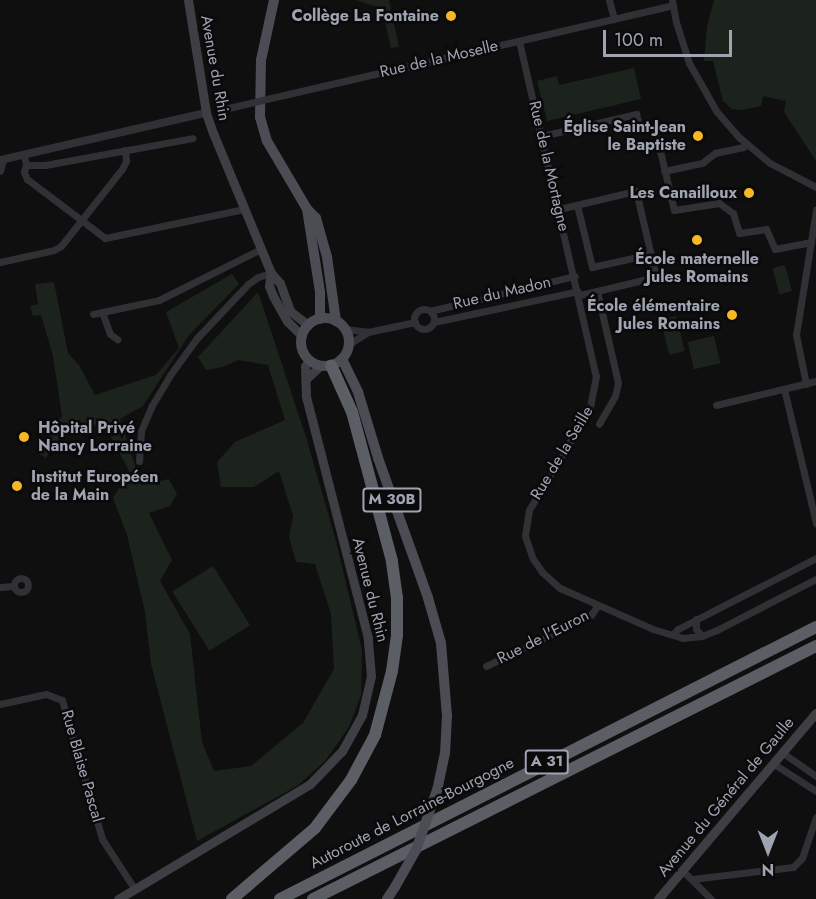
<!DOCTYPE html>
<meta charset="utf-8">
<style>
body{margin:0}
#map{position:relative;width:816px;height:899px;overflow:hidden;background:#0f0f10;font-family:Jost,sans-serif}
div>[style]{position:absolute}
.green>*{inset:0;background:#1b231c;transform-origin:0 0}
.minor>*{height:7px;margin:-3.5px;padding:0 3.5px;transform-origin:3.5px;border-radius:3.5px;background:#303035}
.minor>.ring{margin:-3.5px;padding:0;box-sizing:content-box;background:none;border:7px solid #303035;border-radius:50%}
.tertiary>*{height:8px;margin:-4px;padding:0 4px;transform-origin:4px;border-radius:4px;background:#303035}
.secondary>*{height:9px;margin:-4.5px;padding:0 4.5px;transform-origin:4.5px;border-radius:4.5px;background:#3e3f45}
.primary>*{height:10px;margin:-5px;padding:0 5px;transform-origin:5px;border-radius:5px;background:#4c4d54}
.primary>.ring{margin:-5px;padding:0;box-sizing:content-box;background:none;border:10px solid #4c4d54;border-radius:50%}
.motorway>*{height:12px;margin:-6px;padding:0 6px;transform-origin:6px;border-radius:6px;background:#5c5e66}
.minor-bridge>*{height:7px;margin:-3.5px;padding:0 3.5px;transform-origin:3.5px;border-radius:3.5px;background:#303035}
.primary-bridge>*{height:10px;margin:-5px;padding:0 5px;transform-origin:5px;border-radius:5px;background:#4c4d54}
.dots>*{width:16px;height:16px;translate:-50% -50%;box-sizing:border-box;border:3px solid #0a0a0b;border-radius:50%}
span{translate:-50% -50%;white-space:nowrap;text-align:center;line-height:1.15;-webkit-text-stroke:5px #0a0a0b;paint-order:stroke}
.shield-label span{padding:2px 4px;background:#0a0a0b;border:2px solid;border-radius:4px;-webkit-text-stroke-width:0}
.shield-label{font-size:15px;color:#a0a4b2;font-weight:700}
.poi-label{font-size:16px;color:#a0a4b2;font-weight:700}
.right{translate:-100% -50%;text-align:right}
.left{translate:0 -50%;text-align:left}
.street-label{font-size:16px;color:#a0a4b2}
.north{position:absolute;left:738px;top:821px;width:60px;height:60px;-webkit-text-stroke:4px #0a0a0b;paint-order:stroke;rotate:180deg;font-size:16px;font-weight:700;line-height:24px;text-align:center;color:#a0a4b2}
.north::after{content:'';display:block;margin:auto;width:21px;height:27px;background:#a0a4b2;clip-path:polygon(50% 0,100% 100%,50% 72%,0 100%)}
.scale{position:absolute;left:603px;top:30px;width:129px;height:27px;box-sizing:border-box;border:3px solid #a0a4b2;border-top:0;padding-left:8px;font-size:18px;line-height:21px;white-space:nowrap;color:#a0a4b2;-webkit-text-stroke:4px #0a0a0b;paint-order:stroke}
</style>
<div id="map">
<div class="green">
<i style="clip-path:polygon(356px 0,389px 0,399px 47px,391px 48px,382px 9px)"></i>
<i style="clip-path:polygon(714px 0,816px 0,816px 161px,784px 112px,786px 101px,763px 96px,761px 106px,742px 110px,732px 109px,723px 101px,713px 61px,704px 61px,707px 26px)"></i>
<i style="clip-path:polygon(634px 68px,641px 99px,547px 121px,537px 81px,557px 76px,559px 85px)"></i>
<i style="left:785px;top:265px;width:27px;height:13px;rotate:75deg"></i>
<i style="clip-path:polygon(232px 274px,239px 284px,189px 335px,143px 406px,120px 419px,141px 485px,169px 479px,177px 494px,170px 506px,149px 513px,172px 560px,160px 581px,190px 634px,202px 742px,214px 771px,251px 766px,303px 723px,334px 669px,331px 614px,315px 564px,296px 562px,289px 537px,293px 516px,279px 471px,254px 487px,221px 487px,217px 462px,235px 442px,285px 420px,268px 365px,238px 360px,223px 367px,206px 370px,198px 357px,258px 292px,306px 437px,336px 541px,362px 650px,361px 695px,349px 727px,325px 761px,297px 786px,197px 841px,151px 664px,145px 612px,127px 535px,113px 498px,129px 471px,109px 433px,89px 422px,56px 442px,46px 458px,38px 453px,62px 416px,53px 356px,41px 315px,33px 316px,30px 306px,38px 304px,35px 284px,54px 282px,68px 353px,79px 365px,95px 395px,156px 375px,179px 348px,166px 312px)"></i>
<i style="left:676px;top:316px;width:36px;height:16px;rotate:76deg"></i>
<i style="left:714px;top:336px;width:28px;height:27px;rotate:77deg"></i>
<i style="left:213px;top:566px;width:70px;height:48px;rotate:58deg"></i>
</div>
<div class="minor">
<i style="left:609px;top:0;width:20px;rotate:75deg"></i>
<i style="left:672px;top:0;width:22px;rotate:80deg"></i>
<i style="left:676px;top:22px;width:43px;rotate:72.4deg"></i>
<i style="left:689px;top:63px;width:56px;rotate:60.3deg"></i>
<i style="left:717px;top:112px;width:35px;rotate:49deg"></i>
<i style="left:740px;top:138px;width:39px;rotate:40deg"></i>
<i style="left:770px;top:163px;width:52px;rotate:27.6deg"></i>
<i style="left:519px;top:41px;width:344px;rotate:77.1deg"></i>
<i style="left:596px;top:376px;width:33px;rotate:101deg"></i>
<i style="left:590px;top:408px;width:119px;rotate:120.9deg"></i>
<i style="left:529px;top:510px;width:26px;rotate:99deg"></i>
<i style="left:525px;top:536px;width:24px;rotate:71deg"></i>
<i style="left:533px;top:559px;width:16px;rotate:55deg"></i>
<i style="left:542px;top:572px;width:24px;rotate:42deg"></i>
<i style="left:560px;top:588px;width:102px;rotate:23.8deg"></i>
<i style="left:653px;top:629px;width:30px;rotate:17deg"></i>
<i style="left:682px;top:638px;width:20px;rotate:-6deg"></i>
<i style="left:702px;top:636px;width:16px;rotate:-22deg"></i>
<i style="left:717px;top:630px;width:111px;rotate:-27.3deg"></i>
<i style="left:284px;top:95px;width:399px;rotate:-13deg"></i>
<i style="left:654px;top:125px;width:87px;rotate:76.8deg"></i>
<i style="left:674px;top:210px;width:46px;rotate:-8.8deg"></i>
<i style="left:719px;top:203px;width:17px;rotate:36deg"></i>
<i style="left:733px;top:213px;width:21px;rotate:73deg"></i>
<i style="left:739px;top:233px;width:27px;rotate:-8deg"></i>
<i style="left:766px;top:229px;width:22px;rotate:66deg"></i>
<i style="left:775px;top:249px;width:37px;rotate:-11deg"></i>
<i style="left:542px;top:136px;width:97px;rotate:-13.2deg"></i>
<i style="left:636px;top:114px;width:7px;rotate:74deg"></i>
<i style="left:24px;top:155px;width:10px;rotate:79deg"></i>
<i style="left:26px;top:165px;width:19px"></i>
<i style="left:45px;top:165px;width:150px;rotate:-10.3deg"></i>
<i style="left:26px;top:165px;width:7px;rotate:106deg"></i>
<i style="left:24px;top:172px;width:8px;rotate:67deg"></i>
<i style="left:27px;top:179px;width:98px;rotate:37.1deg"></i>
<i style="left:105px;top:238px;width:142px;rotate:-11.8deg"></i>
<i style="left:0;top:171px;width:12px;rotate:-76deg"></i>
<i style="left:664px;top:171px;width:39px;rotate:-12deg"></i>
<i style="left:702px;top:163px;width:16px;rotate:-38deg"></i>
<i style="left:715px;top:153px;width:29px;rotate:-12deg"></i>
<i style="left:743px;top:147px;width:5px;rotate:-53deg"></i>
<i style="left:577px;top:205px;width:64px;rotate:76.4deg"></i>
<i style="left:592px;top:267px;width:60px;rotate:-12.4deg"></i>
<i style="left:559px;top:209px;width:79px;rotate:-13.2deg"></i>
<i style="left:636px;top:191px;width:88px;rotate:76.9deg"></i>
<i style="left:656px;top:277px;width:79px;rotate:166.8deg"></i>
<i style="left:0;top:262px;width:55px;rotate:-12.5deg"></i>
<i style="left:54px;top:250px;width:8px;rotate:-30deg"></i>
<i style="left:61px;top:246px;width:98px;rotate:-51.6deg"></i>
<i style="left:122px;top:169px;width:9px;rotate:-63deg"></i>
<i style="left:126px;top:161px;width:11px;rotate:-95deg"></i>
<i style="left:597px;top:291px;width:94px;rotate:77.1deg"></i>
<i style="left:618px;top:383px;width:13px;rotate:103deg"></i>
<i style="left:615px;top:396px;width:32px;rotate:120deg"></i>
<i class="ring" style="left:414px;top:309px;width:13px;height:13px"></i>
<i style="left:430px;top:311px;width:149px;rotate:-13.6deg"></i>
<i style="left:102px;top:312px;width:23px;rotate:70deg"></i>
<i style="left:110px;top:334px;width:9px;rotate:36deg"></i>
<i style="left:93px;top:314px;width:67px;rotate:-12deg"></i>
<i style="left:159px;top:300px;width:114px;rotate:-26.6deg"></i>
<i style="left:434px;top:322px;width:147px;rotate:-12.1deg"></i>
<i style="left:345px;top:329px;width:23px;rotate:7deg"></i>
<i style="left:349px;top:344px;width:22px;rotate:-32deg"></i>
<i style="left:368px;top:332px;width:48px;rotate:-12deg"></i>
<i style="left:806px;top:384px;width:50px;rotate:-101.5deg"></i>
<i style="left:796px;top:335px;width:127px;rotate:-80.9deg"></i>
<i style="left:784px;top:389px;width:138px;rotate:76.6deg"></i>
<i style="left:716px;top:405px;width:103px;rotate:-13.5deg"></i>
<i style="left:139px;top:461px;width:30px;rotate:-86deg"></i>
<i style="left:141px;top:431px;width:26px;rotate:-67deg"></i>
<i style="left:151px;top:407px;width:37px;rotate:-59deg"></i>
<i style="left:170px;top:375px;width:46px;rotate:-53.9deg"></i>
<i style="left:197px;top:338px;width:74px;rotate:-46.6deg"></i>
<i style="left:248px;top:284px;width:12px;rotate:-35deg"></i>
<i style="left:258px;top:277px;width:14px;rotate:-17deg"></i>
<i class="ring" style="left:14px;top:578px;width:7px;height:7px"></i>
<i style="left:0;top:587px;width:14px;rotate:-4deg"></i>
<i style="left:696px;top:619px;width:10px;rotate:90deg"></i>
<i style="left:696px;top:629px;width:9px;rotate:49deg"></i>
<i style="left:673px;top:634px;width:7px;rotate:-45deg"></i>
<i style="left:678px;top:629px;width:155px;rotate:-27.2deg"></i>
<i style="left:486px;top:666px;width:117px;rotate:-25.9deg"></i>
<i style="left:591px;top:615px;width:12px;rotate:-55deg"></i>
<i style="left:0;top:704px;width:47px;rotate:-12.3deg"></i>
<i style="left:46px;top:694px;width:17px;rotate:21deg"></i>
<i style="left:62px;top:700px;width:145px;rotate:73.9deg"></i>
<i style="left:102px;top:839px;width:59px;rotate:56.9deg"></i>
<i style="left:783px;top:753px;width:40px;rotate:34.9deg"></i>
<i style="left:774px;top:764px;width:50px;rotate:32.7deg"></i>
<i style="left:684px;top:872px;width:38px;rotate:45deg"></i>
<i style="left:692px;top:879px;width:102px;rotate:-6.8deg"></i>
<i style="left:793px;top:867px;width:13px;rotate:-45deg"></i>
<i style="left:802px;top:858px;width:43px;rotate:-71.1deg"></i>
</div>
<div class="tertiary">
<i style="left:0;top:160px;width:211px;rotate:-12.9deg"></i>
</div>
<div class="secondary">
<i style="left:188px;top:0;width:114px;rotate:80.9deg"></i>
<i style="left:206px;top:113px;width:21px;rotate:71deg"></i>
<i style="left:213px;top:133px;width:152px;rotate:67.5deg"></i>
<i style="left:271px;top:273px;width:13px;rotate:48deg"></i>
<i style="left:280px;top:283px;width:30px;rotate:70deg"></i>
<i style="left:290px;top:311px;width:23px;rotate:38deg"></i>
<i style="left:271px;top:273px;width:13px;rotate:99deg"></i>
<i style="left:269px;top:286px;width:11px;rotate:68deg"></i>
<i style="left:273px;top:296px;width:29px;rotate:61deg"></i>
<i style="left:287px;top:321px;width:21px;rotate:45deg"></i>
<i style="left:306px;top:379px;width:19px;rotate:-43deg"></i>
<i style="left:118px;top:899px;width:224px;rotate:-30.9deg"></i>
<i style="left:310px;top:784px;width:46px;rotate:-45.9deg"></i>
<i style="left:342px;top:751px;width:41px;rotate:-60.9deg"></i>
<i style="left:362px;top:715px;width:40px;rotate:-77deg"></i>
<i style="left:371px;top:676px;width:38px;rotate:-95deg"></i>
<i style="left:368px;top:638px;width:250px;rotate:-104.4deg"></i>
<i style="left:306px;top:396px;width:30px;rotate:-92deg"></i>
<i style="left:305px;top:366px;width:7px;rotate:-56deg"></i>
<i style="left:658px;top:899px;width:244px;rotate:-49.7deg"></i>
</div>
<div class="primary">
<i style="left:274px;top:0;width:61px;rotate:102.2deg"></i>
<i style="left:261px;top:60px;width:57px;rotate:91deg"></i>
<i style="left:260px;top:117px;width:25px;rotate:74deg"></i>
<i style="left:267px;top:141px;width:79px;rotate:59.5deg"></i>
<i style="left:307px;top:209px;width:13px;rotate:45deg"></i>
<i style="left:316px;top:218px;width:41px;rotate:74.2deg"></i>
<i style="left:327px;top:257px;width:65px;rotate:82deg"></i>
<i style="left:307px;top:209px;width:84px;rotate:81.1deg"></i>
<i style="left:320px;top:292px;width:27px;rotate:90deg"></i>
<i class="ring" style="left:301px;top:318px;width:38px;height:38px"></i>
<i style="left:342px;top:359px;width:37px;rotate:64deg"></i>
<i style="left:358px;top:392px;width:69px;rotate:73.1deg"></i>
<i style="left:378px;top:458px;width:149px;rotate:70.3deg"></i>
<i style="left:428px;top:598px;width:47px;rotate:73.9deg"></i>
<i style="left:441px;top:643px;width:73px;rotate:85.3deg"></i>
<i style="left:447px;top:716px;width:37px;rotate:93deg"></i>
<i style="left:445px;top:753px;width:38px;rotate:102deg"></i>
<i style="left:387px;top:899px;width:14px;rotate:-56deg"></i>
</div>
<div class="motorway">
<i style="left:232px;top:899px;width:109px;rotate:-40.5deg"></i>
<i style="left:315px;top:828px;width:60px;rotate:-53.1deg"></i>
<i style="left:351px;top:780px;width:51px;rotate:-61.9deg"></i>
<i style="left:375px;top:735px;width:66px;rotate:-75.1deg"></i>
<i style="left:392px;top:671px;width:36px;rotate:-82deg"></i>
<i style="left:397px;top:635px;width:37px;rotate:-90deg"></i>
<i style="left:397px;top:598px;width:37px;rotate:-98deg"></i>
<i style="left:392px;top:561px;width:154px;rotate:-105deg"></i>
<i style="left:352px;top:412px;width:51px;rotate:-114.1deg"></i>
<i style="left:280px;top:899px;width:601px;rotate:-26.91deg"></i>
<i style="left:313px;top:899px;width:563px;rotate:-26.7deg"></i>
</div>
<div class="minor-bridge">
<i style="left:220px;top:110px;width:66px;rotate:-13.2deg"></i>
</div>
<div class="primary-bridge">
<i style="left:395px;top:887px;width:43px;rotate:-60.4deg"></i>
<i style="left:416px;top:850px;width:64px;rotate:-70.7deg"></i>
</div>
<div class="dots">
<i style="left:451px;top:16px;background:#f5b723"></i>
<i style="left:698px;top:136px;background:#f5b723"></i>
<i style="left:749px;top:193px;background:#f5b723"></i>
<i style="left:697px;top:240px;background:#f5b723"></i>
<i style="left:732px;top:315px;background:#f5b723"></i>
<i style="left:24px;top:437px;background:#f5b723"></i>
<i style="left:17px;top:486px;background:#f5b723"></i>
</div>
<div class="shield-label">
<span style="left:392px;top:500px">M 30B</span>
<span style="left:547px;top:762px">A 31</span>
</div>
<div class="poi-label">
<span class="right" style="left:439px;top:16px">Collège La Fontaine</span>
<span class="right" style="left:686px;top:136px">Église Saint-Jean<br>le Baptiste</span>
<span class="right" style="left:737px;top:193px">Les Canailloux</span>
<span style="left:697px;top:268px">École maternelle<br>Jules Romains</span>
<span class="right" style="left:720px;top:315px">École élémentaire<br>Jules Romains</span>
<span class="left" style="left:38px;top:437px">Hôpital Privé<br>Nancy Lorraine</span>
<span class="left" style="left:31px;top:486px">Institut Européen<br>de la Main</span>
</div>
<div class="street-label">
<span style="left:439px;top:59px;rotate:-13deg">Rue de la Moselle</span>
<span style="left:215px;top:68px;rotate:80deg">Avenue du Rhin</span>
<span style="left:549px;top:166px;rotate:77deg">Rue de la Mortagne</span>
<span style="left:502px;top:293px;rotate:-13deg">Rue du Madon</span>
<span style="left:562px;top:453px;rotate:-59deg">Rue de la Seille</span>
<span style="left:370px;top:590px;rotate:76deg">Avenue du Rhin</span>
<span style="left:543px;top:637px;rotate:-27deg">Rue de l'Euron</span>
<span style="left:82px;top:766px;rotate:74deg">Rue Blaise Pascal</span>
<span style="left:726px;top:797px;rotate:-50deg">Avenue du Général de Gaulle</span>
<span style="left:412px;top:813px;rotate:-27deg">Autoroute de Lorraine-Bourgogne</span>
</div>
<div class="north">N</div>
<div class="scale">100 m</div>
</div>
